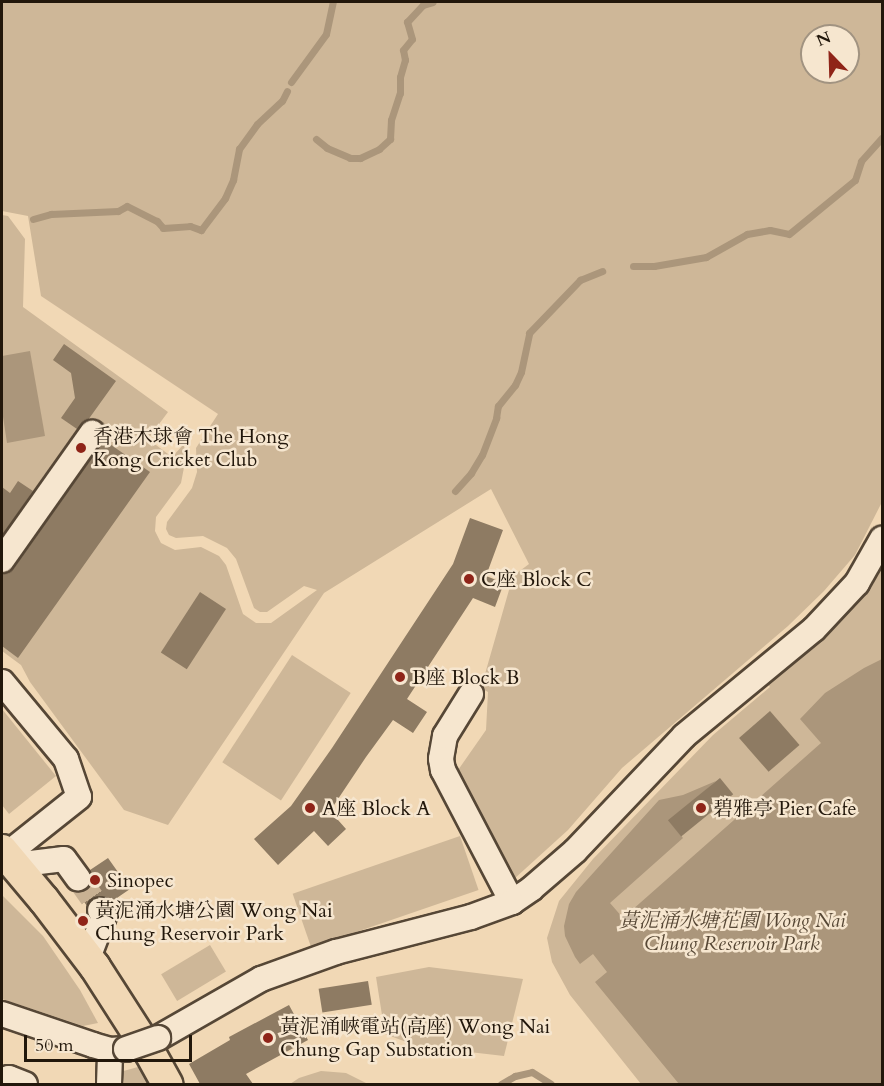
<!DOCTYPE html>
<meta charset="utf-8">
<style>
body{margin:0}
#map{position:relative;width:884px;height:1086px;overflow:hidden;background:#f1d8b5;font-family:Cardo,"Noto Serif TC",serif}
div>[style]{position:absolute}
.green>*{inset:0;background:#ceb798;transform-origin:0 0}
.water>*{inset:0;background:#ab967b}
.stream>*{height:7px;margin:-3.5px;padding:0 3.5px;transform-origin:3.5px;border-radius:3.5px;background:#ab967b}
.building>*{inset:0;background:#8e7b63;transform-origin:0 0}
.minor-tunnel>*{height:24px;margin-top:-12px;transform-origin:0;background:repeating-linear-gradient(90deg,#c8b193 0 24px,transparent 0 36px)}
.roads{filter:drop-shadow(2px 0 #564736) drop-shadow(-2px 0 #564736) drop-shadow(0 2px #564736) drop-shadow(0 -2px #564736)}
.minor>*{height:24px;margin:-12px;padding:0 12px;transform-origin:12px;border-radius:12px;background:#f6e6cf}
.major>*{height:30px;margin:-15px;padding:0 15px;transform-origin:15px;border-radius:15px;background:#f1d8b5}
.bridges{filter:drop-shadow(2px 0 #564736) drop-shadow(-2px 0 #564736) drop-shadow(0 2px #564736) drop-shadow(0 -2px #564736)}
.minor-bridge>*{height:24px;margin:-12px;padding:0 12px;transform-origin:12px;border-radius:12px;background:#f6e6cf}
.dots>*{width:16px;height:16px;translate:-50% -50%;box-sizing:border-box;border:3px solid #f6e6cf;border-radius:50%}
span{translate:-50% -50%;white-space:nowrap;text-align:center;line-height:1.15;-webkit-text-stroke:5px #f6e6cf;paint-order:stroke}
.poi-label{font-size:20px;color:#22170b}
.left{translate:0 -50%;text-align:left}
.park-label{font-size:20px;color:#564735;font-style:italic}
.frame{position:absolute;inset:0;border:3px solid #22170b;pointer-events:none}
.north{position:absolute;left:800px;top:24px;width:60px;height:60px;box-sizing:border-box;background:#f6e6cf;border:2px solid #a19381;border-radius:50%;rotate:337deg;font-size:16px;font-weight:700;line-height:24px;text-align:center;color:#22170b}
.north::after{content:'';display:block;margin:auto;width:21px;height:27px;background:#8f2418;clip-path:polygon(50% 0,100% 100%,50% 72%,0 100%)}
.scale{position:absolute;left:24px;top:1035px;width:168px;height:27px;box-sizing:border-box;border:3px solid #22170b;border-top:0;padding-left:8px;font-size:18px;line-height:21px;white-space:nowrap;color:#22170b;-webkit-text-stroke:4px #f6e6cf;paint-order:stroke}
</style>
<div id="map">
<div class="green">
<i style="clip-path:polygon(evenodd,2px 2px,882px 2px,882px 502px,855px 555px,824px 591px,788px 626px,622px 768px,568px 830px,514px 879px,456px 773px,486px 730px,488px 692px,481px 688px,513px 576px,529px 564px,491px 489px,324px 593px,168px 825px,124px 810px,30px 682px,21px 665px,2px 651px,2px 215px,8px 216px,25px 239px,23px 307px,168px 412px,148px 439px,172px 457px,184px 444px,186px 457px,181px 483px,156px 517px,155px 531px,161px 543px,175px 550px,201px 547px,219px 556px,226px 565px,243px 614px,256px 623px,271px 623px,317px 590px,304px 586px,267px 612px,260px 612px,254px 608px,236px 559px,227px 548px,203px 536px,176px 538px,169px 535px,166px 529px,167px 522px,192px 488px,197px 472px,196px 448px,218px 414px,41px 296px,28px 216px,2px 211px,2px 2px,812px 36px,848px 36px,848px 72px,812px 72px,812px 36px)"></i>
<i style="clip-path:polygon(882px 549px,882px 1084px,641px 1084px,570px 995px,552px 962px,547px 938px,559px 901px,593px 859px,713px 735px,770px 687px,762px 677px)"></i>
<i style="left:292px;top:655px;width:70px;height:128px;rotate:33deg"></i>
<i style="clip-path:polygon(2px 709px,56px 776px,9px 814px,2px 805px)"></i>
<i style="left:460px;top:836px;width:57px;height:177px;rotate:71deg"></i>
<i style="clip-path:polygon(2px 895px,43px 936px,80px 990px,98px 1023px,83px 1026px,2px 999px)"></i>
<i style="left:210px;top:945px;width:31px;height:57px;rotate:59deg"></i>
<i style="clip-path:polygon(429px 967px,523px 979px,504px 1056px,417px 1046px,385px 1034px,376px 977px)"></i>
<i style="clip-path:polygon(145px 1065px,154px 1084px,117px 1084px,120px 1072px)"></i>
<i style="clip-path:polygon(321px 1071px,346px 1073px,368px 1084px,290px 1084px,299px 1078px)"></i>
</div>
<div class="water">
<i style="clip-path:polygon(30px 351px,45px 436px,7px 443px,2px 410px,2px 356px)"></i>
<i style="clip-path:polygon(882px 659px,882px 1084px,679px 1084px,595px 982px,607px 972px,593px 954px,580px 964px,575px 957px,565px 936px,564px 926px,569px 904px,576px 892px,659px 800px,683px 795px,716px 781px,670px 822px,683px 838px,610px 903px,623px 918px,821px 743px,800px 719px,825px 693px,864px 668px)"></i>
</div>
<div class="stream">
<i style="left:291px;top:82px;width:59px;rotate:-53.9deg"></i>
<i style="left:326px;top:34px;width:33px;rotate:-78deg"></i>
<i style="left:316px;top:139px;width:14px;rotate:39deg"></i>
<i style="left:327px;top:148px;width:25px;rotate:23deg"></i>
<i style="left:350px;top:158px;width:10px"></i>
<i style="left:360px;top:158px;width:21px;rotate:-25deg"></i>
<i style="left:379px;top:149px;width:15px;rotate:-42deg"></i>
<i style="left:390px;top:139px;width:19px;rotate:-87deg"></i>
<i style="left:391px;top:120px;width:28px;rotate:-72deg"></i>
<i style="left:400px;top:93px;width:16px;rotate:-90deg"></i>
<i style="left:400px;top:77px;width:18px;rotate:-74deg"></i>
<i style="left:405px;top:60px;width:10px;rotate:-101deg"></i>
<i style="left:403px;top:50px;width:14px;rotate:-51deg"></i>
<i style="left:412px;top:39px;width:18px;rotate:-106deg"></i>
<i style="left:407px;top:22px;width:23px;rotate:-47deg"></i>
<i style="left:423px;top:5px;width:10px;rotate:-17deg"></i>
<i style="left:33px;top:219px;width:19px;rotate:-16deg"></i>
<i style="left:51px;top:214px;width:67px;rotate:-2.6deg"></i>
<i style="left:118px;top:211px;width:10px;rotate:-29deg"></i>
<i style="left:127px;top:206px;width:34px;rotate:27deg"></i>
<i style="left:157px;top:221px;width:9px;rotate:49deg"></i>
<i style="left:163px;top:228px;width:27px;rotate:-4deg"></i>
<i style="left:190px;top:226px;width:12px;rotate:20deg"></i>
<i style="left:201px;top:230px;width:40px;rotate:-53deg"></i>
<i style="left:225px;top:198px;width:20px;rotate:-66deg"></i>
<i style="left:233px;top:180px;width:32px;rotate:-79deg"></i>
<i style="left:239px;top:149px;width:31px;rotate:-54deg"></i>
<i style="left:257px;top:124px;width:34px;rotate:-43deg"></i>
<i style="left:282px;top:101px;width:11px;rotate:-63deg"></i>
<i style="left:633px;top:266px;width:21px"></i>
<i style="left:654px;top:266px;width:53px;rotate:-9.8deg"></i>
<i style="left:706px;top:257px;width:47px;rotate:-29.3deg"></i>
<i style="left:747px;top:234px;width:23px;rotate:-10deg"></i>
<i style="left:770px;top:230px;width:19px;rotate:12deg"></i>
<i style="left:789px;top:234px;width:85px;rotate:-39.3deg"></i>
<i style="left:855px;top:180px;width:20px;rotate:-72deg"></i>
<i style="left:861px;top:161px;width:31px;rotate:-48deg"></i>
<i style="left:455px;top:491px;width:24px;rotate:-48deg"></i>
<i style="left:471px;top:473px;width:21px;rotate:-59deg"></i>
<i style="left:482px;top:455px;width:40px;rotate:-69deg"></i>
<i style="left:496px;top:418px;width:12px;rotate:-81deg"></i>
<i style="left:498px;top:406px;width:27px;rotate:-51deg"></i>
<i style="left:515px;top:385px;width:14px;rotate:-65deg"></i>
<i style="left:521px;top:372px;width:40px;rotate:-78deg"></i>
<i style="left:529px;top:333px;width:74px;rotate:-46.1deg"></i>
<i style="left:580px;top:280px;width:24px;rotate:-22deg"></i>
<i style="left:501px;top:1084px;width:16px;rotate:-30deg"></i>
<i style="left:515px;top:1076px;width:17px;rotate:-13deg"></i>
<i style="left:532px;top:1072px;width:22px;rotate:32deg"></i>
</div>
<div class="building">
<i style="clip-path:polygon(64px 344px,116px 381px,88px 420px,77px 429px,61px 418px,75px 398px,71px 373px,53px 360px)"></i>
<i style="clip-path:polygon(104px 440px,150px 472px,18px 658px,2px 646px,2px 574px,14px 568px)"></i>
<i style="clip-path:polygon(18px 481px,33px 491px,2px 536px,2px 487px,10px 493px)"></i>
<i style="clip-path:polygon(470px 518px,503px 530px,486px 576px,504px 583px,495px 607px,473px 598px,407px 699px,427px 712px,413px 733px,393px 720px,366px 757px,330px 811px,346px 829px,328px 846px,314px 831px,278px 865px,254px 839px,291px 806px,332px 748px,453px 564px)"></i>
<i style="left:200px;top:592px;width:31px;height:72px;rotate:33deg"></i>
<i style="left:770px;top:711px;width:45px;height:41px;rotate:49deg"></i>
<i style="left:720px;top:778px;width:21px;height:67px;rotate:51deg"></i>
<i style="clip-path:polygon(108px 858px,130px 889px,111px 902px,100px 896px,93px 898px,87px 906px,77px 892px,87px 889px,91px 883px,90px 870px)"></i>
<i style="left:368px;top:981px;width:24px;height:50px;rotate:81deg"></i>
<i style="clip-path:polygon(289px 1005px,308px 1040px,246px 1074px,253px 1084px,200px 1084px,189px 1064px,230px 1040px,229px 1037px)"></i>
</div>
<div class="minor-tunnel">
<i style="left:78px;top:878px;width:39px;rotate:55deg"></i>
</div>
<div class="roads">
<div class="minor">
<i style="left:2px;top:560px;width:156px;rotate:-54.7deg"></i>
<i style="left:2px;top:682px;width:100px;rotate:50.3deg"></i>
<i style="left:66px;top:759px;width:40px;rotate:71.1deg"></i>
<i style="left:79px;top:797px;width:93px;rotate:141.5deg"></i>
<i style="left:471px;top:694px;width:49px;rotate:121.8deg"></i>
<i style="left:445px;top:736px;width:23px;rotate:100deg"></i>
<i style="left:441px;top:759px;width:11px;rotate:80deg"></i>
<i style="left:443px;top:770px;width:149px;rotate:62.4deg"></i>
<i style="left:15px;top:865px;width:49px;rotate:-7deg"></i>
<i style="left:64px;top:859px;width:24px;rotate:54deg"></i>
<i style="left:88px;top:958px;width:45px;rotate:-69.1deg"></i>
<i style="left:104px;top:916px;width:7px;rotate:-124deg"></i>
<i style="left:2px;top:1014px;width:96px;rotate:18.8deg"></i>
<i style="left:93px;top:1045px;width:18px;rotate:16deg"></i>
<i style="left:110px;top:1050px;width:16px;rotate:-4deg"></i>
<i style="left:158px;top:1038px;width:119px;rotate:-29.8deg"></i>
<i style="left:261px;top:979px;width:80px;rotate:-19.8deg"></i>
<i style="left:336px;top:952px;width:139px;rotate:-14.5deg"></i>
<i style="left:471px;top:917px;width:44px;rotate:-20.1deg"></i>
<i style="left:512px;top:902px;width:23px;rotate:-34deg"></i>
<i style="left:531px;top:889px;width:58px;rotate:-40.8deg"></i>
<i style="left:575px;top:851px;width:158px;rotate:-46.5deg"></i>
<i style="left:684px;top:736px;width:168px;rotate:-39.5deg"></i>
<i style="left:814px;top:629px;width:63px;rotate:-46.9deg"></i>
<i style="left:857px;top:583px;width:51px;rotate:-60.4deg"></i>
<i style="left:2px;top:1080px;width:7px;rotate:-16deg"></i>
<i style="left:9px;top:1078px;width:17px;rotate:21deg"></i>
<i style="left:109px;top:1084px;width:34px;rotate:-88deg"></i>
</div>
<div class="major">
<i style="left:2px;top:850px;width:65px;rotate:50deg"></i>
<i style="left:44px;top:900px;width:84px;rotate:52.7deg"></i>
<i style="left:95px;top:967px;width:100px;rotate:57.3deg"></i>
<i style="left:149px;top:1051px;width:38px;rotate:61deg"></i>
</div>
</div>
<div class="bridges">
<div class="minor-bridge">
<i style="left:126px;top:1049px;width:34px;rotate:-19deg"></i>
</div>
</div>
<div class="dots">
<i style="left:81px;top:448px;background:#8f2418"></i>
<i style="left:469px;top:579px;background:#8f2418"></i>
<i style="left:400px;top:677px;background:#8f2418"></i>
<i style="left:310px;top:808px;background:#8f2418"></i>
<i style="left:701px;top:808px;background:#8f2418"></i>
<i style="left:95px;top:880px;background:#8f2418"></i>
<i style="left:83px;top:921px;background:#8f2418"></i>
<i style="left:268px;top:1038px;background:#8f2418"></i>
</div>
<div class="poi-label">
<span class="left" style="left:93px;top:448px">香港木球會 The Hong<br>Kong Cricket Club</span>
<span class="left" style="left:481px;top:579px">C座 Block C</span>
<span class="left" style="left:412px;top:677px">B座 Block B</span>
<span class="left" style="left:322px;top:808px">A座 Block A</span>
<span class="left" style="left:713px;top:808px">碧雅亭 Pier Cafe</span>
<span class="left" style="left:107px;top:880px">Sinopec</span>
<span class="left" style="left:95px;top:922px">黃泥涌水塘公園 Wong Nai<br>Chung Reservoir Park</span>
<span class="left" style="left:280px;top:1038px">黃泥涌峽電站(高座) Wong Nai<br>Chung Gap Substation</span>
</div>
<div class="park-label">
<span style="left:732px;top:932px">黃泥涌水塘花園 Wong Nai<br>Chung Reservoir Park</span>
</div>
<div class="frame"></div>
<div class="north">N</div>
<div class="scale">50 m</div>
</div>
